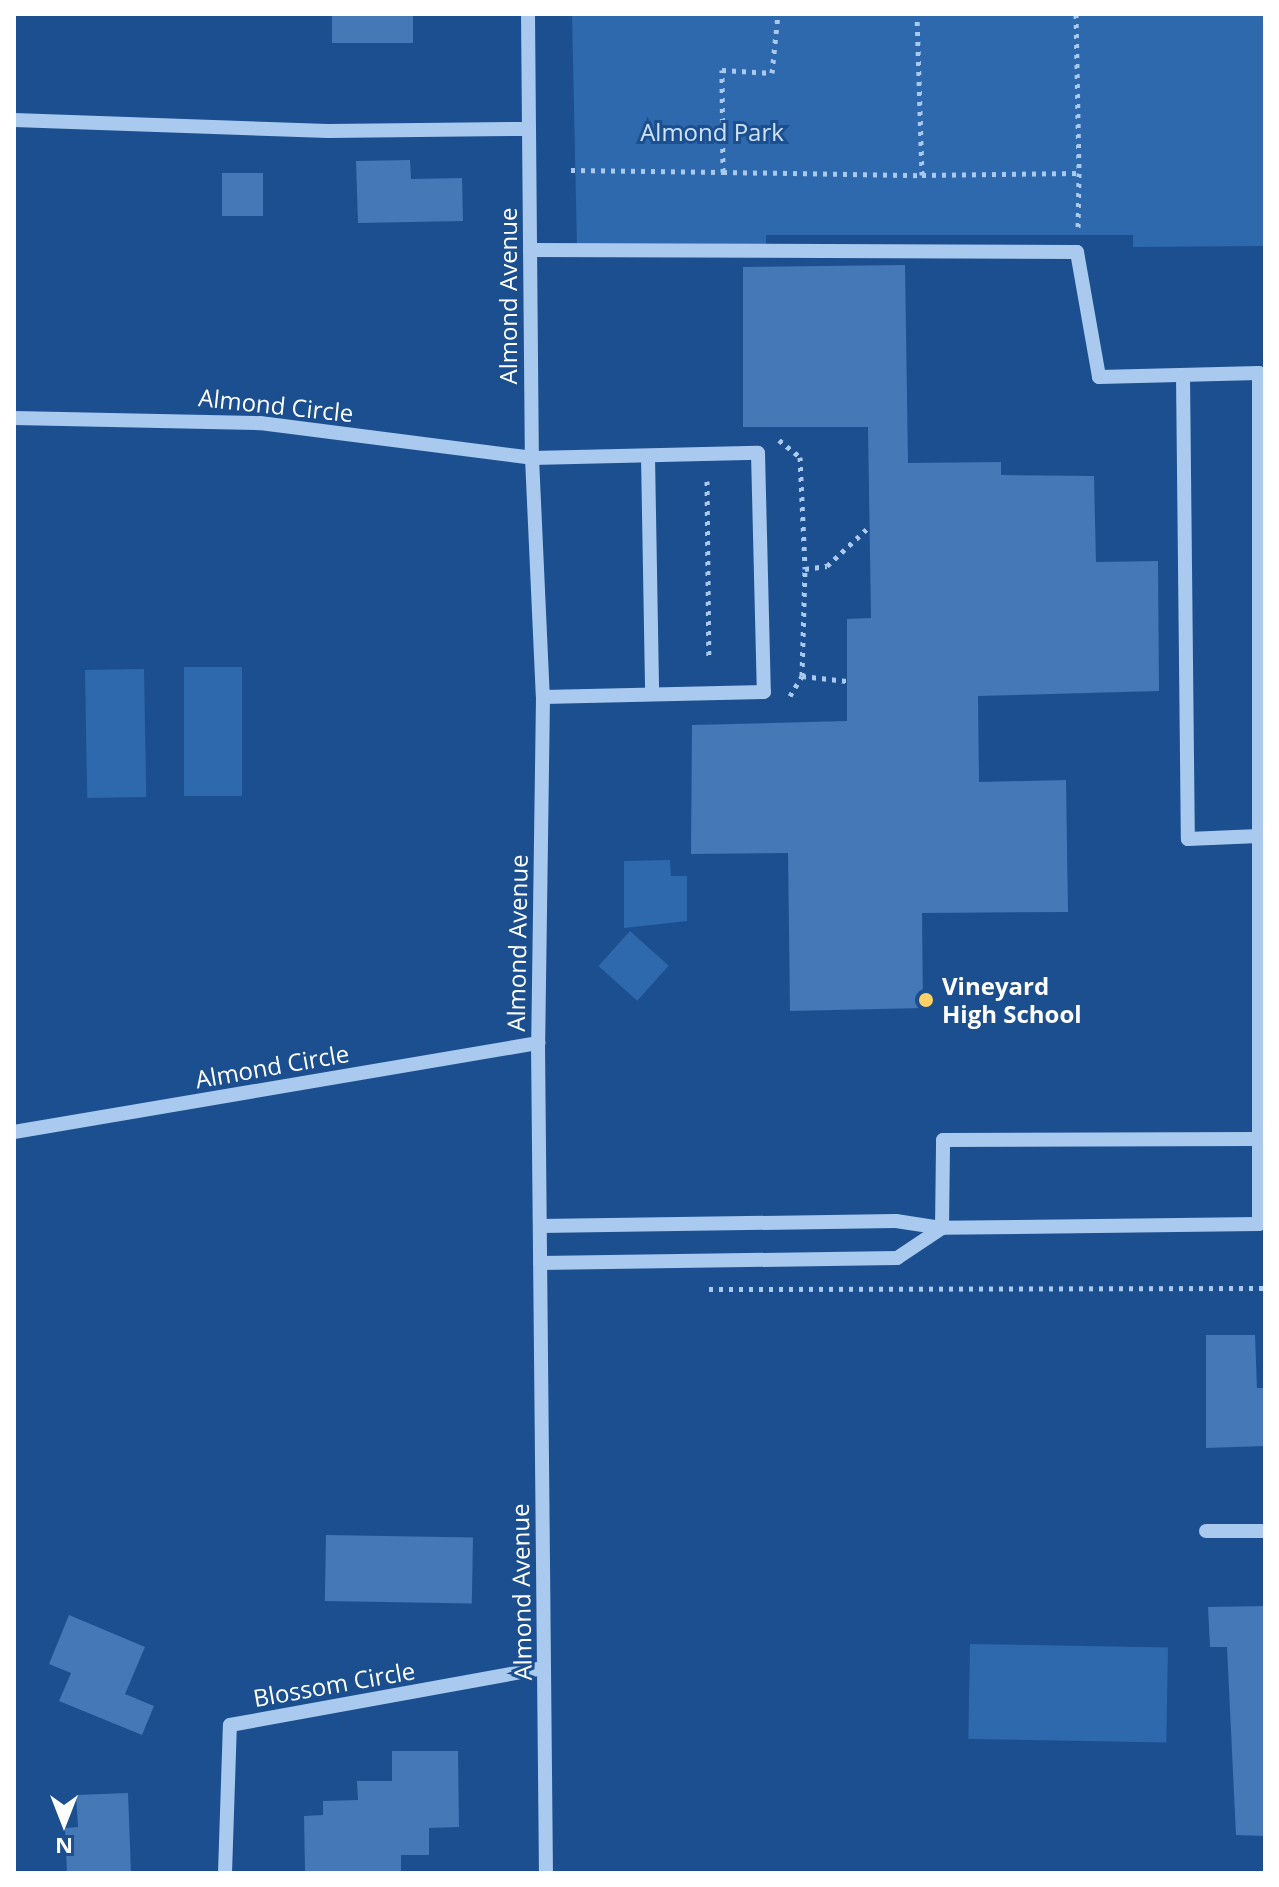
<!DOCTYPE html>
<style>
body{margin:0}
#map{position:relative;width:1279px;height:1887px;overflow:hidden;background:#1b4f8f;font-family:"Open Sans",sans-serif}
div>[style]{position:absolute}
.green>*{inset:0;background:#2e69ad;transform-origin:0 0}
.building>*{inset:0;background:#4478b7;transform-origin:0 0}
.path>*{height:5px;margin-top:-2.5px;transform-origin:0;background:repeating-linear-gradient(90deg,#a9c9ee 0 4px,transparent 0 10px)}
.minor>*{height:14px;margin:-7px;padding:0 7px;transform-origin:7px;border-radius:7px;background:#a9c9ee}
.dots>*{width:22px;height:22px;translate:-50% -50%;box-sizing:border-box;border:4px solid #1b4f8f;border-radius:50%}
span{translate:-50% -50%;white-space:nowrap;text-align:center;line-height:1.15;-webkit-text-stroke:6px #1b4f8f;paint-order:stroke}
.park-label{font-size:24px;color:#cfe3fa}
.street-label{font-size:24px;color:#fff}
.poi-label{font-size:24px;color:#fff;font-weight:700}
.left{translate:0 -50%;text-align:left}
.frame{position:absolute;inset:0;border:16px solid #fff;pointer-events:none}
.north{position:absolute;left:24px;top:1783px;width:80px;height:80px;-webkit-text-stroke:6px #1b4f8f;paint-order:stroke;rotate:180deg;font-size:22px;font-weight:700;line-height:32px;text-align:center;color:#fff}
.north::after{content:'';display:block;margin:auto;width:28px;height:36px;background:#fff;clip-path:polygon(50% 0,100% 100%,50% 72%,0 100%)}
</style>
<div id="map">
<div class="green">
<i style="clip-path:polygon(572px 14px,1265px 14px,1265px 246px,1133px 247px,1133px 235px,766px 235px,766px 248px,577px 248px)"></i>
<i style="left:184px;top:667px;width:58px;height:129px"></i>
<i style="left:144px;top:669px;width:128px;height:59px;rotate:89deg"></i>
<i style="clip-path:polygon(670px 860px,671px 876px,687px 876px,687px 921px,624px 928px,624px 861px)"></i>
<i style="left:630px;top:931px;width:52px;height:47px;rotate:42deg"></i>
<i style="left:970px;top:1644px;width:198px;height:95px;rotate:1deg"></i>
</div>
<div class="building">
<i style="left:332px;top:14px;width:81px;height:29px"></i>
<i style="clip-path:polygon(410px 160px,411px 179px,462px 178px,463px 221px,358px 223px,356px 161px)"></i>
<i style="left:222px;top:173px;width:41px;height:43px"></i>
<i style="clip-path:polygon(905px 265px,908px 463px,1001px 462px,1001px 475px,1094px 476px,1096px 562px,1158px 561px,1159px 691px,978px 696px,979px 782px,1066px 780px,1068px 912px,922px 913px,923px 1008px,790px 1011px,788px 853px,691px 854px,692px 725px,847px 721px,847px 619px,871px 618px,868px 427px,743px 427px,743px 267px)"></i>
<i style="clip-path:polygon(1206px 1335px,1255px 1335px,1257px 1388px,1265px 1388px,1265px 1446px,1206px 1448px)"></i>
<i style="left:326px;top:1535px;width:147px;height:66px;rotate:1deg"></i>
<i style="clip-path:polygon(1265px 1606px,1265px 1836px,1236px 1835px,1227px 1647px,1210px 1647px,1208px 1607px)"></i>
<i style="clip-path:polygon(69px 1615px,145px 1647px,125px 1694px,154px 1706px,142px 1735px,59px 1701px,71px 1673px,49px 1664px)"></i>
<i style="clip-path:polygon(392px 1751px,458px 1751px,459px 1827px,429px 1828px,429px 1855px,401px 1855px,401px 1873px,305px 1873px,304px 1816px,323px 1815px,323px 1801px,358px 1800px,357px 1781px,392px 1781px)"></i>
<i style="clip-path:polygon(128px 1793px,131px 1873px,67px 1873px,65px 1828px,78px 1827px,76px 1795px)"></i>
</div>
<div class="path">
<i style="left:1076px;top:14px;width:159px;rotate:88.9deg"></i>
<i style="left:571px;top:170px;width:152px;rotate:0.8deg"></i>
<i style="left:723px;top:172px;width:102px;rotate:-90.6deg"></i>
<i style="left:722px;top:70px;width:50px;rotate:3.4deg"></i>
<i style="left:772px;top:73px;width:59px;rotate:-84.2deg"></i>
<i style="left:723px;top:172px;width:199px;rotate:0.9deg"></i>
<i style="left:922px;top:175px;width:161px;rotate:-91.8deg"></i>
<i style="left:922px;top:175px;width:157px;rotate:-0.7deg"></i>
<i style="left:1079px;top:173px;width:55px;rotate:91deg"></i>
<i style="left:779px;top:440px;width:27px;rotate:39deg"></i>
<i style="left:800px;top:457px;width:112px;rotate:87.4deg"></i>
<i style="left:805px;top:569px;width:22px;rotate:-8deg"></i>
<i style="left:827px;top:566px;width:57px;rotate:-42.9deg"></i>
<i style="left:707px;top:481px;width:177px;rotate:89.4deg"></i>
<i style="left:802px;top:676px;width:45px;rotate:6.3deg"></i>
<i style="left:790px;top:696px;width:23px;rotate:-59deg"></i>
<i style="left:802px;top:676px;width:107px;rotate:-88.4deg"></i>
<i style="left:709px;top:1289px;width:556px;rotate:-0.1deg"></i>
</div>
<div class="minor">
<i style="left:528px;top:14px;width:444px;rotate:89.5deg"></i>
<i style="left:532px;top:458px;width:239px;rotate:87.4deg"></i>
<i style="left:543px;top:697px;width:346px;rotate:90.8deg"></i>
<i style="left:538px;top:1043px;width:830px;rotate:89.45deg"></i>
<i style="left:14px;top:120px;width:314px;rotate:2deg"></i>
<i style="left:328px;top:131px;width:201px;rotate:-0.6deg"></i>
<i style="left:530px;top:250px;width:547px;rotate:0.21deg"></i>
<i style="left:1077px;top:252px;width:127px;rotate:80deg"></i>
<i style="left:1099px;top:377px;width:160px;rotate:-1.4deg"></i>
<i style="left:1259px;top:373px;width:766px;rotate:90deg"></i>
<i style="left:1183px;top:375px;width:464px;rotate:89.4deg"></i>
<i style="left:1188px;top:839px;width:71px;rotate:-2.4deg"></i>
<i style="left:14px;top:418px;width:246px;rotate:1.2deg"></i>
<i style="left:260px;top:423px;width:274px;rotate:7.3deg"></i>
<i style="left:532px;top:458px;width:226px;rotate:-1.3deg"></i>
<i style="left:758px;top:453px;width:239px;rotate:88.6deg"></i>
<i style="left:764px;top:692px;width:221px;rotate:178.7deg"></i>
<i style="left:648px;top:456px;width:238px;rotate:89deg"></i>
<i style="left:14px;top:1132px;width:532px;rotate:-9.64deg"></i>
<i style="left:540px;top:1226px;width:356px;rotate:-0.8deg"></i>
<i style="left:896px;top:1221px;width:47px;rotate:8.7deg"></i>
<i style="left:942px;top:1228px;width:88px;rotate:-89.3deg"></i>
<i style="left:943px;top:1140px;width:316px;rotate:-0.2deg"></i>
<i style="left:1259px;top:1139px;width:85px;rotate:90deg"></i>
<i style="left:1259px;top:1224px;width:317px;rotate:179.3deg"></i>
<i style="left:942px;top:1228px;width:54px;rotate:146.3deg"></i>
<i style="left:897px;top:1258px;width:357px;rotate:179.2deg"></i>
<i style="left:1206px;top:1531px;width:59px"></i>
<i style="left:225px;top:1873px;width:148px;rotate:-88.1deg"></i>
<i style="left:230px;top:1725px;width:319px;rotate:-10.3deg"></i>
</div>
<div class="dots">
<i style="left:926px;top:1000px;background:#ffd166"></i>
</div>
<div class="park-label">
<span style="left:712px;top:132px">Almond Park</span>
</div>
<div class="street-label">
<span style="left:508px;top:296px;rotate:-90deg">Almond Avenue</span>
<span style="left:276px;top:405px;rotate:6deg">Almond Circle</span>
<span style="left:517px;top:943px;rotate:-89deg">Almond Avenue</span>
<span style="left:272px;top:1066px;rotate:-10deg">Almond Circle</span>
<span style="left:521px;top:1592px;rotate:-91deg">Almond Avenue</span>
<span style="left:334px;top:1684px;rotate:-10deg">Blossom Circle</span>
</div>
<div class="poi-label">
<span class="left" style="left:942px;top:1000px">Vineyard<br>High School</span>
</div>
<div class="frame"></div>
<div class="north">N</div>
</div>
